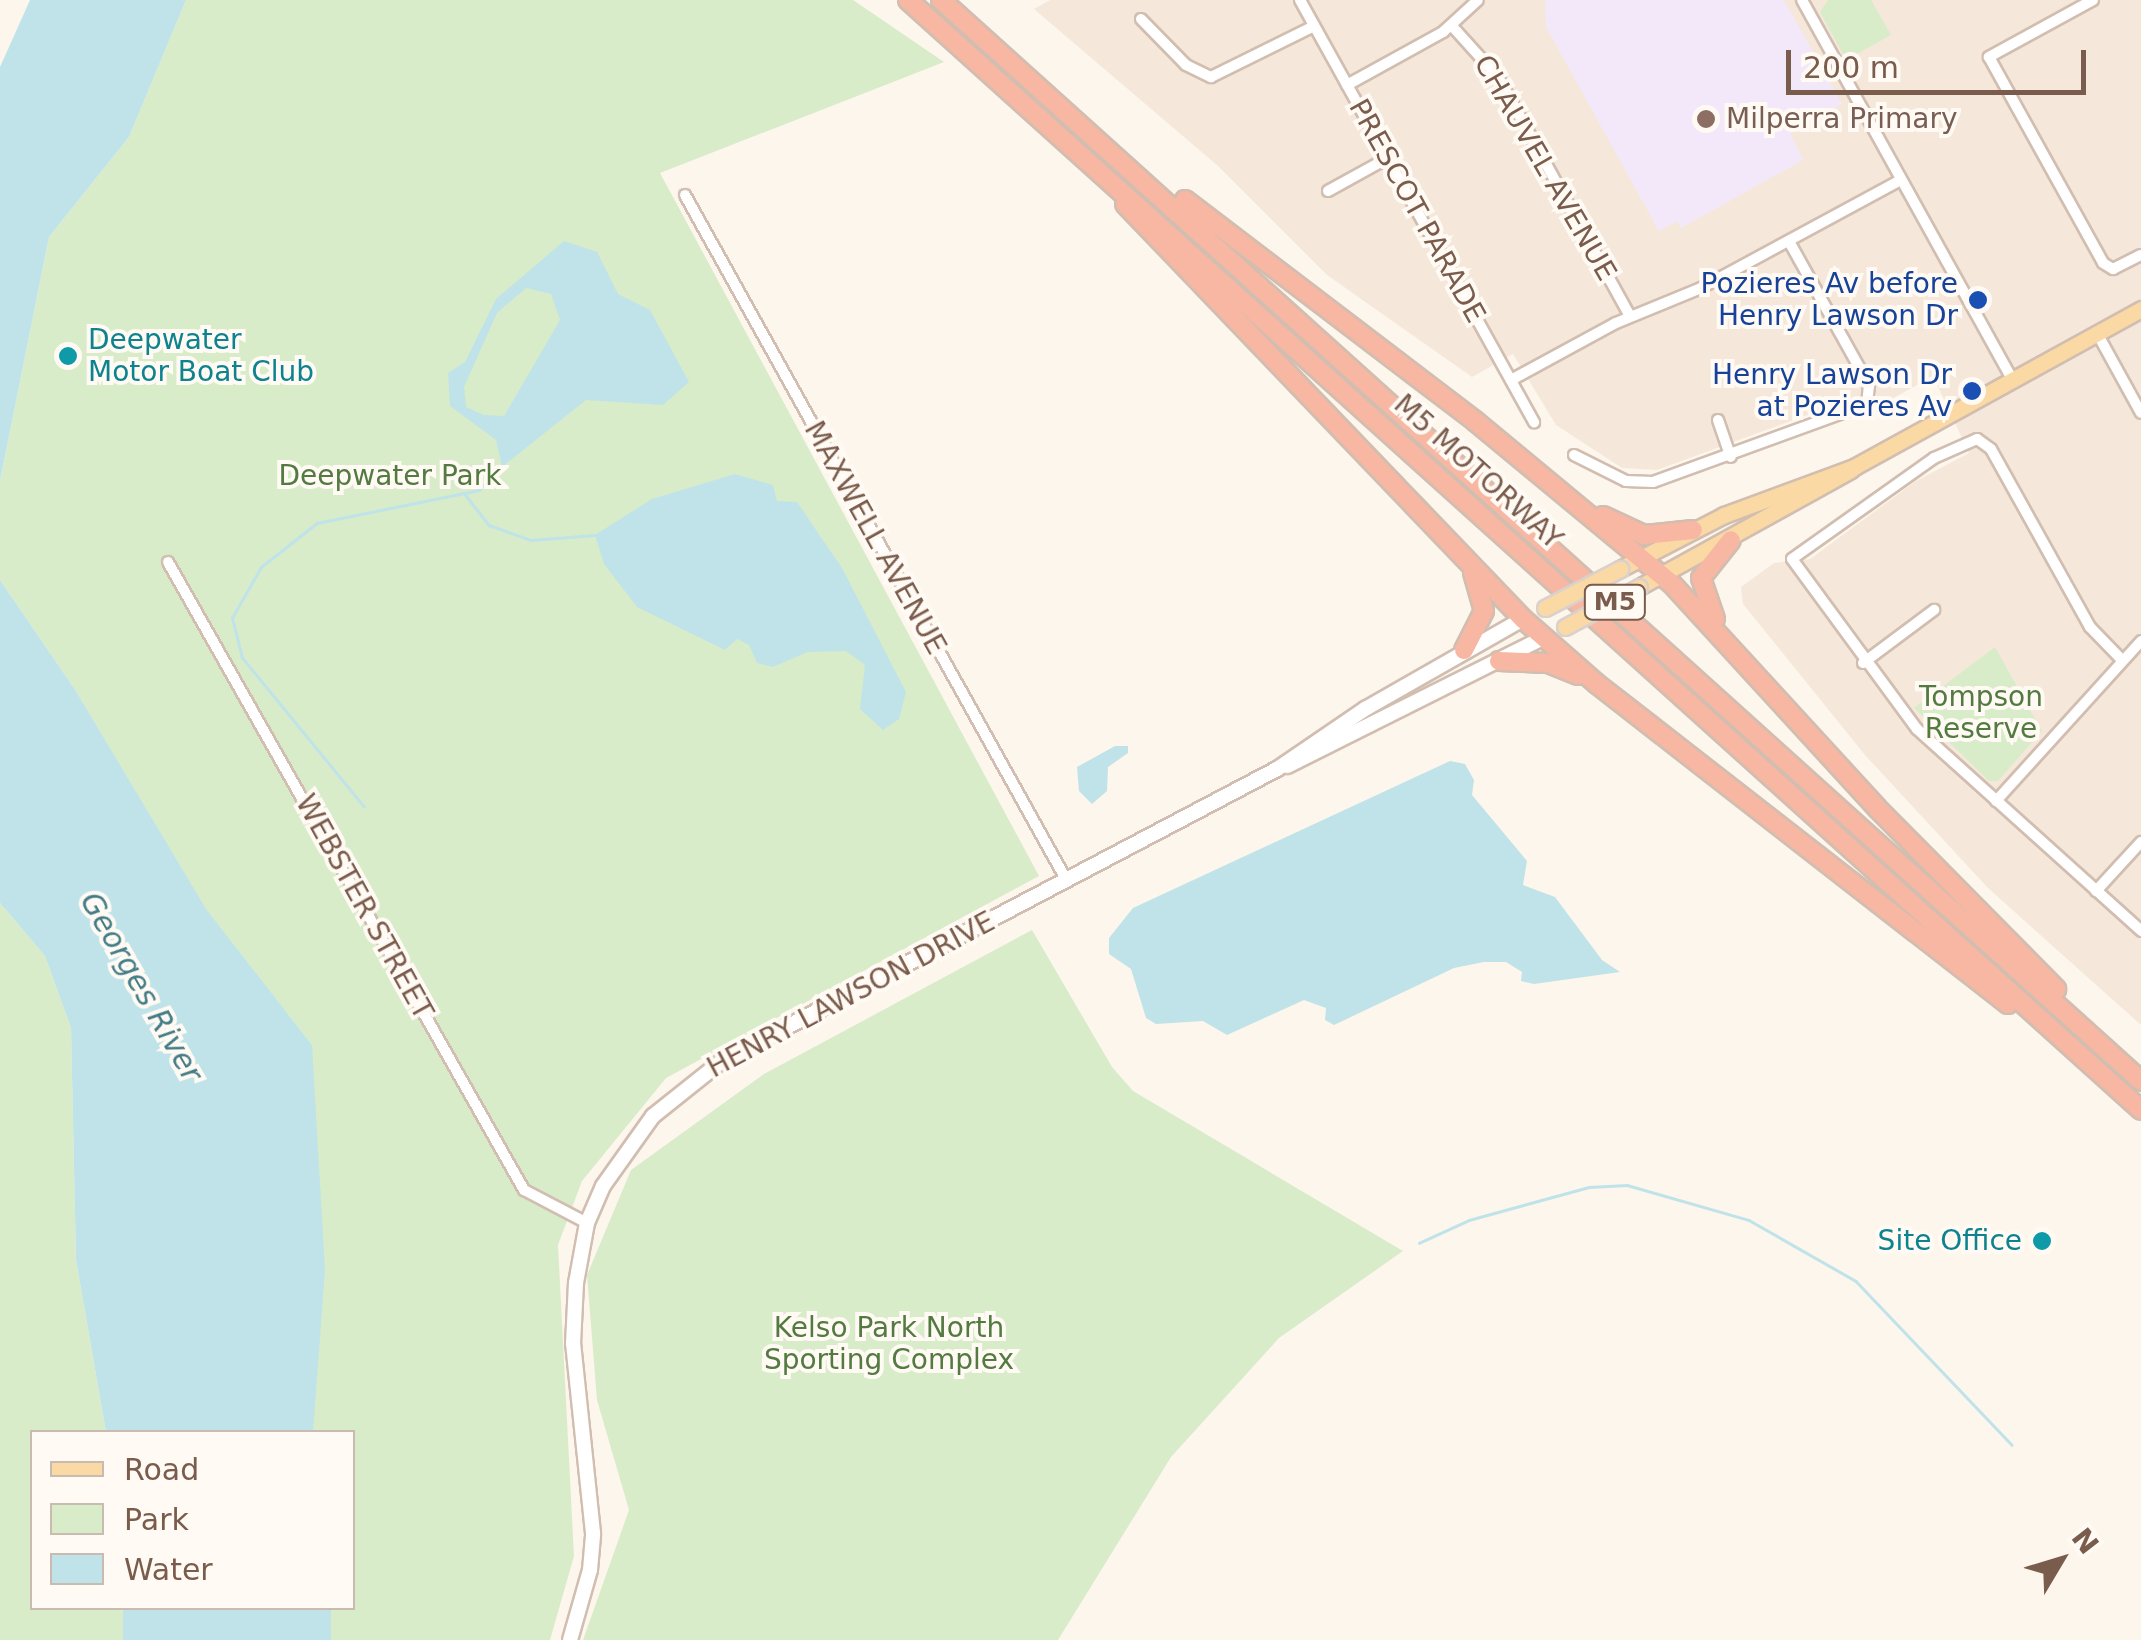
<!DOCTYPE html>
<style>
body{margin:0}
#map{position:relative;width:2141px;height:1640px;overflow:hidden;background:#fdf6ec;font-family:"DejaVu Sans",sans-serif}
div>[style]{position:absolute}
.residential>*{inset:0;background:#f5e8da}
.education>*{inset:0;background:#f3e8fa}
.green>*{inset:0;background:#d8ecc9}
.water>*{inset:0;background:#bfe3e8;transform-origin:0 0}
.stream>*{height:2.5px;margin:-1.25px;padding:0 1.25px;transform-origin:1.25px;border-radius:1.25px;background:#bfe3e8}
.roads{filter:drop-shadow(2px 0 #d1beb0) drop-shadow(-2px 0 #d1beb0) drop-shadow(0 2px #d1beb0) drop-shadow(0 -2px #d1beb0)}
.street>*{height:10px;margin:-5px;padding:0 5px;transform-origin:5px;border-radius:5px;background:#fff}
.secondary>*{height:14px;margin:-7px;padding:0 7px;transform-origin:7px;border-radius:7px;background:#fff}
.primary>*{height:15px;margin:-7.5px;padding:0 7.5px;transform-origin:7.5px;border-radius:7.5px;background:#fbd9a5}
.highway>*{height:18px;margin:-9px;padding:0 9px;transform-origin:9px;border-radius:9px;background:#f7b7a3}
.bridges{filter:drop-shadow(2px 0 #dad1cd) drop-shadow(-2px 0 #dad1cd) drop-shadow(0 2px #dad1cd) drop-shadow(0 -2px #dad1cd)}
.primary-bridge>*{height:15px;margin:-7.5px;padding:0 7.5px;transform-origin:7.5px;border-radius:7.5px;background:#fbd9a5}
.dots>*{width:28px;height:28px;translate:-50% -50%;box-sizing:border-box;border:5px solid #fffaf3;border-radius:50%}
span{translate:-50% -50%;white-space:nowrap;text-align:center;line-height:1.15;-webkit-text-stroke:8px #fffaf3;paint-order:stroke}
.shield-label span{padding:2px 8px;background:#fffaf3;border:2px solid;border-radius:8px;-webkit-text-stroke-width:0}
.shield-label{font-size:25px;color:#7a5c4d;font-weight:700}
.education-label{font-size:28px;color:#785e54}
.left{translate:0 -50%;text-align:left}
.street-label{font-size:28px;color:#7a5c4d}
.transit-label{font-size:28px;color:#164399}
.right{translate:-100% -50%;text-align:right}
.culture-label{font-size:28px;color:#0d838f}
.park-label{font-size:28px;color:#537a41}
.water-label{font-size:30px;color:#437c86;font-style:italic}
.legend{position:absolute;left:30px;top:1430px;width:325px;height:180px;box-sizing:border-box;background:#fffaf3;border:2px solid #cabbb1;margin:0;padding:12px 18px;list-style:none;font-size:30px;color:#7a5c4d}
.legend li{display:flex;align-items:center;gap:20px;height:50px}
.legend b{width:50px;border:2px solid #cabbb1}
.north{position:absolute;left:2011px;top:1510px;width:100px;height:100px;-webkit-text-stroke:8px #fffaf3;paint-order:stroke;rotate:52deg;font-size:28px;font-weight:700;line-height:40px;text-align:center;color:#7a5c4d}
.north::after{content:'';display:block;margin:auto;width:35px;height:45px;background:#7a5c4d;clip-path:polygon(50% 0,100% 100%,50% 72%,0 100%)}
.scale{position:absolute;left:1786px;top:50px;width:300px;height:45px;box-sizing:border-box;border:5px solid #7a5c4d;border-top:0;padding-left:12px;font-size:30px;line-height:35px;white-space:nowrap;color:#7a5c4d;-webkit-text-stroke:8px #fffaf3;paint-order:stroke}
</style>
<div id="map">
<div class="residential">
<i style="clip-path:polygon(1050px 0,2141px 0,2141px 1025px,1988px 888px,1865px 755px,1743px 604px,1741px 587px,1774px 563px,1810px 559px,1916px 481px,1969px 453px,1933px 376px,1890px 400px,1857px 397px,1657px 470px,1622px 468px,1556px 425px,1513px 354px,1472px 377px,1327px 275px,1218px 166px,1034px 9px)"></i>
</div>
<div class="education">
<i style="clip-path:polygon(1545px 0,1784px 0,1842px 104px,1790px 133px,1803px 160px,1681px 228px,1677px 221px,1659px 231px,1546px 27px)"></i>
</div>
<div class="green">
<i style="clip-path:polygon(186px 0,853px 0,944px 62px,660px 173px,1039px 876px,666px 1078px,582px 1181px,558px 1245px,574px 1556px,550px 1640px,330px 1640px,331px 1608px,352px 1608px,352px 1432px,313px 1432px,312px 1045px,206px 910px,76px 691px,0 580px,0 481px,49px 237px,129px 137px)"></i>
<i style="clip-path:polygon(1828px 0,1871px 0,1891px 35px,1846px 60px,1820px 12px)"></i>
<i style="clip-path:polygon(1995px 647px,2042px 731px,1998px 781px,1989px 781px,1914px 708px)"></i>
<i style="clip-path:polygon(0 903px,45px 956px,71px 1028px,76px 1260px,106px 1432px,32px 1432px,32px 1608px,123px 1608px,125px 1640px,0 1640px)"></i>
<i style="clip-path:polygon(1032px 930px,1112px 1067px,1133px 1091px,1403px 1251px,1279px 1338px,1171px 1457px,1058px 1640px,583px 1640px,629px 1510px,597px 1400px,587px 1275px,631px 1170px,764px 1074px)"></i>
</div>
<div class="water">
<i style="clip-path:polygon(30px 0,186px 0,129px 137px,49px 237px,0 481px,0 67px)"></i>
<i style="clip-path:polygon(evenodd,564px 241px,597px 252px,618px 294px,650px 310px,689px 382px,663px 405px,586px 400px,502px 467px,496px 440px,450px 406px,448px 373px,465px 362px,496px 299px,564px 241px,526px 288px,551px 294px,560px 320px,504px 416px,484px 415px,466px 407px,464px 387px,497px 313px,526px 288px)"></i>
<i style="clip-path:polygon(735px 474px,773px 485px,777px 501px,797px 502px,842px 568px,906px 692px,899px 719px,883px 730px,860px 709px,865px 665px,846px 651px,808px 652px,773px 667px,757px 663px,749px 645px,737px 639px,725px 650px,637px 607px,604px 564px,595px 535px,652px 499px)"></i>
<i style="clip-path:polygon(0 580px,76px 691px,206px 909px,312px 1045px,325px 1270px,313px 1432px,106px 1432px,76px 1260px,71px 1028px,45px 956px,0 903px)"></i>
<i style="clip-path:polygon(1115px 746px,1128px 746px,1128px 753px,1108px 767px,1107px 791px,1092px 804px,1079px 791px,1077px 767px)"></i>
<i style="clip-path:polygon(1450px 761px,1465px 764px,1474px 780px,1472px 795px,1527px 861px,1523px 885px,1555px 897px,1602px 960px,1620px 972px,1534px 984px,1521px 981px,1522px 972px,1506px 962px,1484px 962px,1454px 968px,1334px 1025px,1325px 1020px,1326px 1008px,1304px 1000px,1227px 1035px,1203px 1021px,1156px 1024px,1146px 1018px,1131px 969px,1109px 954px,1109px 938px,1133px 908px)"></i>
<i style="left:123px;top:1608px;width:208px;height:32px"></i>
</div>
<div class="stream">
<i style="left:464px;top:493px;width:41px;rotate:52deg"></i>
<i style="left:489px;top:525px;width:45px;rotate:19.7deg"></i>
<i style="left:531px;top:540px;width:64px;rotate:-4.5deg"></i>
<i style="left:364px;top:807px;width:193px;rotate:-129.3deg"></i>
<i style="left:242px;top:658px;width:41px;rotate:-104deg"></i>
<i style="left:232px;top:618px;width:59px;rotate:-60.4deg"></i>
<i style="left:261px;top:567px;width:71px;rotate:-38.2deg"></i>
<i style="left:317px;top:523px;width:165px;rotate:-11.5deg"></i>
<i style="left:479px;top:490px;width:33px;rotate:-45deg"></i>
<i style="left:1419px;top:1243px;width:55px;rotate:-24.7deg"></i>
<i style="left:1469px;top:1220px;width:124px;rotate:-15.4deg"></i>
<i style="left:1589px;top:1187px;width:38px;rotate:-3deg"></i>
<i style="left:1627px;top:1185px;width:127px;rotate:16deg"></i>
<i style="left:1749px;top:1220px;width:123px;rotate:29.7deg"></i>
<i style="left:1856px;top:1281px;width:226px;rotate:46.4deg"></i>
</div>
<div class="roads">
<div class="street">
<i style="left:1300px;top:0;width:483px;rotate:61deg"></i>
<i style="left:1802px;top:0;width:436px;rotate:61deg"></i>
<i style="left:2093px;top:0;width:119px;rotate:151.3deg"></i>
<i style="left:1989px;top:57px;width:235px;rotate:61deg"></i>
<i style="left:2103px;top:263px;width:12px;rotate:31deg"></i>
<i style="left:2113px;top:269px;width:31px;rotate:-27deg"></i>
<i style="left:1141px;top:19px;width:64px;rotate:45.6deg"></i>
<i style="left:1186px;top:65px;width:28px;rotate:26deg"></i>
<i style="left:1211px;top:77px;width:115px;rotate:-26.3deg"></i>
<i style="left:1452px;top:26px;width:69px;rotate:48deg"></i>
<i style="left:1498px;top:77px;width:273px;rotate:61.1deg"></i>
<i style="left:1347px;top:85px;width:110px;rotate:-28.9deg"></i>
<i style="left:1443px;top:32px;width:47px;rotate:-42.4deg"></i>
<i style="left:1328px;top:191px;width:68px;rotate:-28.8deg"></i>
<i style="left:685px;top:195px;width:785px;rotate:60.89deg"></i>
<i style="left:2097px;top:333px;width:91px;rotate:61.2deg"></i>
<i style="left:1511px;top:380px;width:119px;rotate:-28.5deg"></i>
<i style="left:1616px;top:323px;width:92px;rotate:-22.4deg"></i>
<i style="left:1701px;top:288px;width:227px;rotate:-28.4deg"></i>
<i style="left:1718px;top:420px;width:39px;rotate:71deg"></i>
<i style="left:1574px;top:455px;width:58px;rotate:26.6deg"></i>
<i style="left:1626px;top:481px;width:27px;rotate:2deg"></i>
<i style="left:1653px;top:482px;width:228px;rotate:-20deg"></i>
<i style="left:1867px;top:404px;width:19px;rotate:-84deg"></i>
<i style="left:1869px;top:385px;width:165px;rotate:-119.1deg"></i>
<i style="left:168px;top:562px;width:722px;rotate:60.45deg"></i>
<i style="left:524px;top:1190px;width:71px;rotate:27.6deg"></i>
<i style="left:2122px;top:660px;width:46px;rotate:-134.1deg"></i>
<i style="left:2090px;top:627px;width:204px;rotate:-119.1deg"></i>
<i style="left:1991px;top:449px;width:17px;rotate:-144deg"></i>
<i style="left:1977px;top:439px;width:47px;rotate:156.2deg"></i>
<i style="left:1934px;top:458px;width:174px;rotate:144.6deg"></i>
<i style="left:1792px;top:559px;width:211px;rotate:53.7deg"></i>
<i style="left:1917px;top:729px;width:302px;rotate:42deg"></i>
<i style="left:1863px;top:663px;width:89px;rotate:-36.7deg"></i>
<i style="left:1996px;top:801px;width:216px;rotate:-47.8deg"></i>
<i style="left:2096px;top:891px;width:67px;rotate:-47.4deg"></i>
</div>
<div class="secondary">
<i style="left:1287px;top:766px;width:288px;rotate:-26.6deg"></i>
<i style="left:570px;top:1640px;width:73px;rotate:-74.1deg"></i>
<i style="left:590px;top:1570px;width:37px;rotate:-85deg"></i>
<i style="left:593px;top:1533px;width:190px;rotate:-96deg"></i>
<i style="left:573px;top:1344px;width:61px;rotate:-87.2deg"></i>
<i style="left:576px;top:1283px;width:61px;rotate:-79.6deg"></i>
<i style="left:587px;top:1223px;width:40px;rotate:-66.6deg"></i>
<i style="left:603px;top:1186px;width:86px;rotate:-54.5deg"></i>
<i style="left:653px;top:1116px;width:88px;rotate:-38.6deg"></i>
<i style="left:722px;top:1061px;width:627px;rotate:-27.75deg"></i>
<i style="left:1277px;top:769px;width:107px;rotate:-34.3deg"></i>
<i style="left:1365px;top:709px;width:182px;rotate:-29.7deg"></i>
</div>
<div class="primary">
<i style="left:1620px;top:569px;width:117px;rotate:-27.4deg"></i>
<i style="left:1724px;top:515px;width:139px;rotate:-20.3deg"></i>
<i style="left:1854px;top:467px;width:328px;rotate:-28.8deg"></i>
<i style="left:1639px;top:587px;width:242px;rotate:-28.9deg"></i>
</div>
<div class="highway">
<i style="left:908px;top:0;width:1659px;rotate:41.99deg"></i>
<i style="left:941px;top:0;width:1615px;rotate:42.01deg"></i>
<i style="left:1185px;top:200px;width:365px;rotate:37.3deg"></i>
<i style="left:1475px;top:421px;width:254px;rotate:39.6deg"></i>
<i style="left:1671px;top:583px;width:305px;rotate:47.5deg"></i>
<i style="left:1877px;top:808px;width:255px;rotate:45.3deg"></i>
<i style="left:1125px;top:204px;width:575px;rotate:46.2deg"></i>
<i style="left:1523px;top:619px;width:98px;rotate:41.3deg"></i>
<i style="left:1597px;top:684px;width:521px;rotate:37.9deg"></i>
<i style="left:1603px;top:516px;width:45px;rotate:24.9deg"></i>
<i style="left:1644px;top:535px;width:49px;rotate:-5.8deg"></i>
<i style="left:1715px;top:619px;width:43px;rotate:-108.9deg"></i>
<i style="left:1701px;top:578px;width:48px;rotate:-51.7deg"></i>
<i style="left:1464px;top:650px;width:44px;rotate:-62.9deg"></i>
<i style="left:1484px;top:611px;width:40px;rotate:-106deg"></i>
<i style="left:1499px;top:661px;width:49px;rotate:2.3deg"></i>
<i style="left:1548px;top:663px;width:32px;rotate:22deg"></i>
</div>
</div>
<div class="bridges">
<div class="primary-bridge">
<i style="left:1545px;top:608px;width:85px;rotate:-27.5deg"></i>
<i style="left:1565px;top:627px;width:84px;rotate:-28.4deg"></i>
</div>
</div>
<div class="dots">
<i style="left:1706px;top:119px;background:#8d6e63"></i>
<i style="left:1978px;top:300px;background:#1a4fb4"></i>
<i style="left:68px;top:356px;background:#0f9aa8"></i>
<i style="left:1972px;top:391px;background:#1a4fb4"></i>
<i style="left:2042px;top:1241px;background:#0f9aa8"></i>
</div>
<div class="shield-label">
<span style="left:1615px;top:602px">M5</span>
</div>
<div class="education-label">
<span class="left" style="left:1726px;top:119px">Milperra Primary</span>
</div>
<div class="street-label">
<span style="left:1545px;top:168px;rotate:60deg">CHAUVEL AVENUE</span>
<span style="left:1417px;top:211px;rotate:61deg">PRESCOT PARADE</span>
<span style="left:1478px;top:472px;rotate:42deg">M5 MOTORWAY</span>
<span style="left:875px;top:538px;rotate:61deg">MAXWELL AVENUE</span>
<span style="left:364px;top:907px;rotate:61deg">WEBSTER STREET</span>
<span style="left:851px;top:995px;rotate:-28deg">HENRY LAWSON DRIVE</span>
</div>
<div class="transit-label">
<span class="right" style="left:1958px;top:300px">Pozieres Av before<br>Henry Lawson Dr</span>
<span class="right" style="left:1952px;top:391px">Henry Lawson Dr<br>at Pozieres Av</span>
</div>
<div class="culture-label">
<span class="left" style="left:88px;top:356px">Deepwater<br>Motor Boat Club</span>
<span class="right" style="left:2022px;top:1241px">Site Office</span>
</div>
<div class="park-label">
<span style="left:390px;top:476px">Deepwater Park</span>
<span style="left:1981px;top:713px">Tompson<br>Reserve</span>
<span style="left:889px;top:1344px">Kelso Park North<br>Sporting Complex</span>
</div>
<div class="water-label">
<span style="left:141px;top:987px;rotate:60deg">Georges River</span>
</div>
<ul class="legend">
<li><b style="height:12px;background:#fbd9a5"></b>Road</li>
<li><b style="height:28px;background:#d8ecc9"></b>Park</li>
<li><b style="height:28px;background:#bfe3e8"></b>Water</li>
</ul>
<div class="north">N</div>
<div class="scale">200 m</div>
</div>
